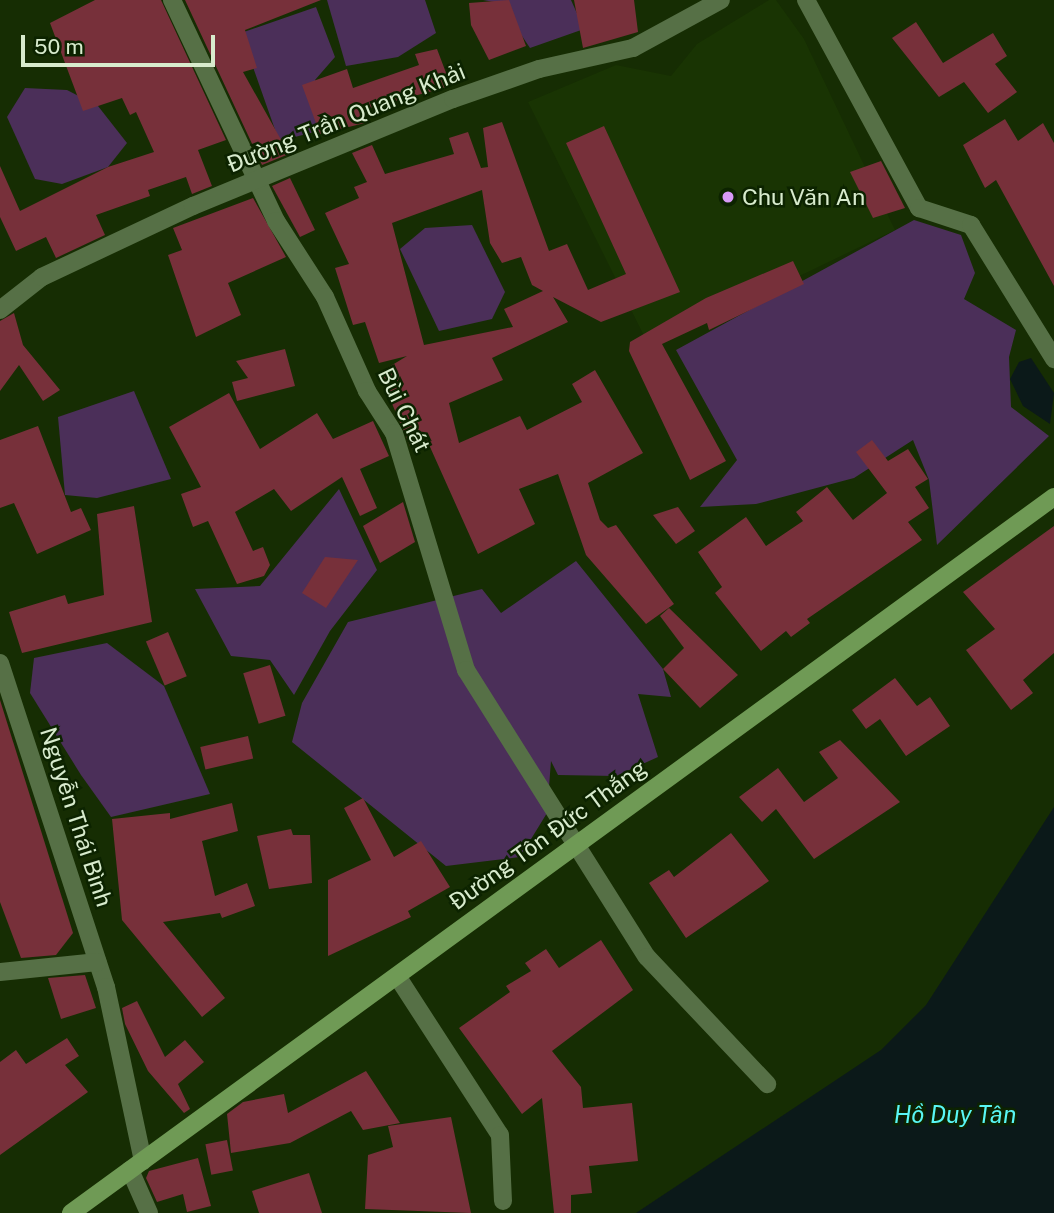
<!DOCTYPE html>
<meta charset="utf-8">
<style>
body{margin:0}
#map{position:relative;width:1054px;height:1213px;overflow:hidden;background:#162d03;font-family:"Public Sans",sans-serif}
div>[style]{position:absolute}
.built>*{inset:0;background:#193403}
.green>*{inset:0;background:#4b2f59}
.water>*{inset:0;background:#0b1919}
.building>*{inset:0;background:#77303a;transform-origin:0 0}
.street>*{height:18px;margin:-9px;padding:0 9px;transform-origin:9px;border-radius:9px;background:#567046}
.secondary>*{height:18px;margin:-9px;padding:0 9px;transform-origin:9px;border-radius:9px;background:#6f9a55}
.dots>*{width:19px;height:19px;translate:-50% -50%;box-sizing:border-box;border:4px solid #0c2300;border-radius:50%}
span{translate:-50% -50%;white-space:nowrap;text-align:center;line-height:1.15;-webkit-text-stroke:5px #0c2300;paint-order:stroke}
.street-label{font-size:23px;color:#d8ebcd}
.poi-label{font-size:23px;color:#d8ebcd}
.left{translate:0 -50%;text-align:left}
.water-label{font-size:24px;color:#59f6f4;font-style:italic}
.scale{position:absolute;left:21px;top:35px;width:194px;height:32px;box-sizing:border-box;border:4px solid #d8ebcd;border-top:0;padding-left:9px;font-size:21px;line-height:24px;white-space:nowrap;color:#d8ebcd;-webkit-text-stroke:5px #0c2300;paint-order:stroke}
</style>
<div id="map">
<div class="built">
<i style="clip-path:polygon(769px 0,776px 0,804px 39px,895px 230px,650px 348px,528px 102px,616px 65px,671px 76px,697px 44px)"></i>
</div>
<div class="green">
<i style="clip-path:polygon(327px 0,425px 0,436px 33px,398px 57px,346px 66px)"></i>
<i style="clip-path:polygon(483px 0,571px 0,584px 29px,530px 48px,500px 3px)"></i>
<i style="clip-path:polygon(316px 7px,335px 57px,315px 80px,342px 125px,279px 141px,241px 33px)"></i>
<i style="clip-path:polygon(25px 88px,67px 90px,98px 106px,127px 143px,108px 167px,62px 184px,35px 179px,7px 117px)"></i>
<i style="clip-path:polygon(914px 220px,961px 235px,975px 273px,964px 299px,1016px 330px,1009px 357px,1011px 407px,1049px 436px,937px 545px,929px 480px,913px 440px,854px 478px,756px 504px,700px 507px,737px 460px,676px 350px)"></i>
<i style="clip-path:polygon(472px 225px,505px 292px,492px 319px,439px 331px,400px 249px,425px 228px)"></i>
<i style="clip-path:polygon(134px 391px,171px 479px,97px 498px,65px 495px,58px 417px)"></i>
<i style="clip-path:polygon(339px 489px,377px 570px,330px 631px,294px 695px,270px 660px,231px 656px,195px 589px,260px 586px)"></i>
<i style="clip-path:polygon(576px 561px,663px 669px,671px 697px,638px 694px,658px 757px,616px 776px,558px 775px,551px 761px,547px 813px,520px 857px,446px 866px,292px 742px,302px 703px,348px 622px,482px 589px,501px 613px)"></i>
<i style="clip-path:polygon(107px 643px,164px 686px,210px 794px,111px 817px,81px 775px,30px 693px,34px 658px)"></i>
</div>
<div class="water">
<i style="clip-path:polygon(1031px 358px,1054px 393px,1050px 424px,1023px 406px,1010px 379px,1019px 362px)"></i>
<i style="clip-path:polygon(1054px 807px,1054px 1213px,636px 1213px,881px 1050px,926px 1005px)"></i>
</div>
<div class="building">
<i style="clip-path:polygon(95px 0,161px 0,226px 140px,198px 150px,212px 186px,192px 194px,186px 177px,148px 190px,150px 196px,96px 215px,105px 235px,56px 258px,46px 237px,16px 251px,0 217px,0 166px,20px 211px,108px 167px,154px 152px,136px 112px,130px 115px,122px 98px,83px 111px,50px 23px)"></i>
<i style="clip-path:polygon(185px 0,321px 0,245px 30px,257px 68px,243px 72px,289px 154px,262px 165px)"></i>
<i style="clip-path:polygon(509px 0,526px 46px,489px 60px,471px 25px,469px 3px)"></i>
<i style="clip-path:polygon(574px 0,634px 0,638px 32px,583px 48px)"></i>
<i style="clip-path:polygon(916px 22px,943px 63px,993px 33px,1007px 56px,995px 64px,1017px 92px,988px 113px,964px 82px,939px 97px,892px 38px)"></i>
<i style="clip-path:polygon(437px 49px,451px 86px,362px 110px,365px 123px,320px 134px,302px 85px,347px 69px,353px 88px,419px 65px,415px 54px)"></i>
<i style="clip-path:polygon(1005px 119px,1018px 141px,1043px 123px,1054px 143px,1054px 286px,996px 180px,985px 188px,963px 145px)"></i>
<i style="clip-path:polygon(evenodd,502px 122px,549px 251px,567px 244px,588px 290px,626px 274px,566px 143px,604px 126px,680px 292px,601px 322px,553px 297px,568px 322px,492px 358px,503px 380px,449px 403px,459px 443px,520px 416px,527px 430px,582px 402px,572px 384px,595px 370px,643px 453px,588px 483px,600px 520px,608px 528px,616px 525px,674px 604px,646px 624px,586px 555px,558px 474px,519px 489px,535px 524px,478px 554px,426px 438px,410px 446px,379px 373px,407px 356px,379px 363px,365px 322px,353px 325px,335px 268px,349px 264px,325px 213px,359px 198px,354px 187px,367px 182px,352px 153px,372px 145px,385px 174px,454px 154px,449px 138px,468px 132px,481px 168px,488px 167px,483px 128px,502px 122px,482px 190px,490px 243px,502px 263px,521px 257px,532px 285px,543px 291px,504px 309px,513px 327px,424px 345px,392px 223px,482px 190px)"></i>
<i style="clip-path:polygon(881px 161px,905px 208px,873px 218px,850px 172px)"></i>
<i style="clip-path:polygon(290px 178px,315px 230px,300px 237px,272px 186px)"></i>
<i style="clip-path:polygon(253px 198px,286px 257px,228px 283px,241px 315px,196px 337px,168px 255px,182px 250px,173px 228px)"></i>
<i style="clip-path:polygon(793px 261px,804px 284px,709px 330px,707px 323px,662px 344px,726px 461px,690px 480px,629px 351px,630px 342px,706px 298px)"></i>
<i style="clip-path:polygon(14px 313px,23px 345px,60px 390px,43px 401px,19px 365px,0 391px,0 321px)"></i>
<i style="clip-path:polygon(285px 349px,295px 386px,237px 401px,232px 382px,248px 378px,236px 361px)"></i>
<i style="clip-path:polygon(229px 393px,260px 449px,317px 413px,333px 439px,373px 421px,389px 456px,360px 469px,377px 508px,360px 516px,342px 477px,291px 511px,274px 489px,235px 512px,253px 551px,263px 547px,270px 565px,264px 576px,237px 584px,208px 521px,193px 527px,181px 494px,201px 487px,169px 427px)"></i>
<i style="clip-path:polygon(38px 426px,71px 512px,81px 508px,91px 530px,37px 554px,14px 503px,0 508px,0 440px)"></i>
<i style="clip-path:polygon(872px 440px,888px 461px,908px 449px,928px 479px,915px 487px,929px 508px,908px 522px,922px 540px,807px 619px,810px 623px,791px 637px,786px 631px,761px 651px,715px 593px,722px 587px,698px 552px,746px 517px,766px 546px,803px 521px,796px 512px,827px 487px,853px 520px,887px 493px,856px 452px)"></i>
<i style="clip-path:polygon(403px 502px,415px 542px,380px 563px,363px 526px)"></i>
<i style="clip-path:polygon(134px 506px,152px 622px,22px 653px,9px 612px,65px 595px,68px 604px,104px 595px,97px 514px)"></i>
<i style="clip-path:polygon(678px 507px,695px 531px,676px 544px,653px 515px)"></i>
<i style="clip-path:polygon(1054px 526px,1054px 653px,1023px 680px,1033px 693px,1011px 710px,966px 650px,995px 629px,963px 592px)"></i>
<i style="clip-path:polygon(325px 557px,358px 560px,326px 608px,302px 593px)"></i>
<i style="clip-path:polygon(669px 608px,738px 675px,700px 708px,663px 669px,684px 648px,660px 616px)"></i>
<i style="left:168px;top:632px;width:48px;height:24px;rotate:67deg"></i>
<i style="left:270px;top:665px;width:53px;height:28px;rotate:73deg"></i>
<i style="clip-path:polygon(895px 678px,917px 706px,930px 697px,950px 726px,906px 756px,880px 719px,866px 729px,852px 710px)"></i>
<i style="clip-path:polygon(0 700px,73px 933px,56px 955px,21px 958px,0 902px)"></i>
<i style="left:248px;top:736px;width:23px;height:49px;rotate:77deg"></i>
<i style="clip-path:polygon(840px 740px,900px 802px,814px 859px,776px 809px,762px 822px,739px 797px,778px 768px,804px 802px,838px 778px,819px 752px)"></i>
<i style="clip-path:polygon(363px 798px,394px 857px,421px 841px,450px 887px,408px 911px,411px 917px,328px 956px,328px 880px,371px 860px,344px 808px)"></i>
<i style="clip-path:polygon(232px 803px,238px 831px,202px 841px,215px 896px,247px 883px,255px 906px,222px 918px,220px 913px,163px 922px,225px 998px,202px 1017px,122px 920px,112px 819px,170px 813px,170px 819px)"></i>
<i style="clip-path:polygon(291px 829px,293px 835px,310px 835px,312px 883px,269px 889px,257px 836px)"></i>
<i style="clip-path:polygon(731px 833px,769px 881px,686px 938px,649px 883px,669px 870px,674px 877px)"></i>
<i style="clip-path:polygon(601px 940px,633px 990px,552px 1051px,581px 1087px,583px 1108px,632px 1103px,638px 1161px,589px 1166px,592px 1193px,571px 1195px,571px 1213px,554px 1213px,542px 1098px,522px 1114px,459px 1028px,510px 992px,506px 986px,531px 971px,525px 963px,546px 949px,559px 968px)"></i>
<i style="clip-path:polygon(85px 975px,96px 1008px,61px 1019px,48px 978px)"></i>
<i style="clip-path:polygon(137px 1001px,165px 1057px,185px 1040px,204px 1062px,178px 1084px,190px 1109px,184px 1113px,148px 1071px,125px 1024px,122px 1008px)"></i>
<i style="clip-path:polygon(67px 1038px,79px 1056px,65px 1065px,88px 1092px,0 1155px,0 1062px,16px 1050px,26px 1064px)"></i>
<i style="clip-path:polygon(366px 1071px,400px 1123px,363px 1130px,351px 1111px,290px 1143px,231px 1153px,227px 1114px,243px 1102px,284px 1094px,288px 1113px)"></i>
<i style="clip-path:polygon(451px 1117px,471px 1213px,365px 1209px,368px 1155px,393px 1147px,388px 1126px)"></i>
<i style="left:227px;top:1140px;width:31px;height:22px;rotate:79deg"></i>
<i style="clip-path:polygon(198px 1158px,211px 1206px,187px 1212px,183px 1194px,157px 1202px,146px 1178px,149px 1171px)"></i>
<i style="clip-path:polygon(309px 1173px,322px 1213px,259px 1213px,252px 1191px)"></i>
</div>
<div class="street">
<i style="left:172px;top:0;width:244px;rotate:64.8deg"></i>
<i style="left:276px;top:221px;width:90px;rotate:57.2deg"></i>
<i style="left:325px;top:297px;width:103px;rotate:65.9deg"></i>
<i style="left:367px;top:391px;width:50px;rotate:57.3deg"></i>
<i style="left:394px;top:433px;width:248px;rotate:73.1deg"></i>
<i style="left:466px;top:670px;width:339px;rotate:57.8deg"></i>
<i style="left:647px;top:957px;width:175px;rotate:46.6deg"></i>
<i style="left:806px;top:0;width:237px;rotate:61.5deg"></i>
<i style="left:919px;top:208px;width:55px;rotate:18.1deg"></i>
<i style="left:971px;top:225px;width:158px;rotate:58.2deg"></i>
<i style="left:0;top:310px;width:53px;rotate:-38.2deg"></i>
<i style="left:42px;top:277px;width:167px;rotate:-25.2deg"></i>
<i style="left:193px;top:206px;width:281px;rotate:-22.4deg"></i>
<i style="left:453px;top:99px;width:91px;rotate:-19.2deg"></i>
<i style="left:539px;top:69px;width:96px;rotate:-12.6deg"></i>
<i style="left:633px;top:48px;width:100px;rotate:-28.6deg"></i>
<i style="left:0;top:663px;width:341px;rotate:71.9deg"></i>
<i style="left:106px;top:987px;width:178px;rotate:78deg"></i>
<i style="left:0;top:972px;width:98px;rotate:-5.9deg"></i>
<i style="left:397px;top:976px;width:189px;rotate:57.1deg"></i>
<i style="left:500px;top:1135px;width:66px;rotate:87.4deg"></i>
<i style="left:130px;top:1170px;width:47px;rotate:66.2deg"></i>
</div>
<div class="secondary">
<i style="left:71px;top:1213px;width:1216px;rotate:-36.07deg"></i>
</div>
<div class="dots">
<i style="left:728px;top:197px;background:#d99af7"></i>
</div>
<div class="street-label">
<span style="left:346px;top:118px;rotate:-22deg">Đường Trần Quang Khải</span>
<span style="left:404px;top:410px;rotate:64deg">Bùi Chát</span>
<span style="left:76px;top:817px;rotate:72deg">Nguyễn Thái Bình</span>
<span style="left:548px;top:835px;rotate:-36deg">Đường Tôn Đức Thắng</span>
</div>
<div class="poi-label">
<span class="left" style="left:742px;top:197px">Chu Văn An</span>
</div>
<div class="water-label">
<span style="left:955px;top:1115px">Hồ Duy Tân</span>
</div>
<div class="scale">50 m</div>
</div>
